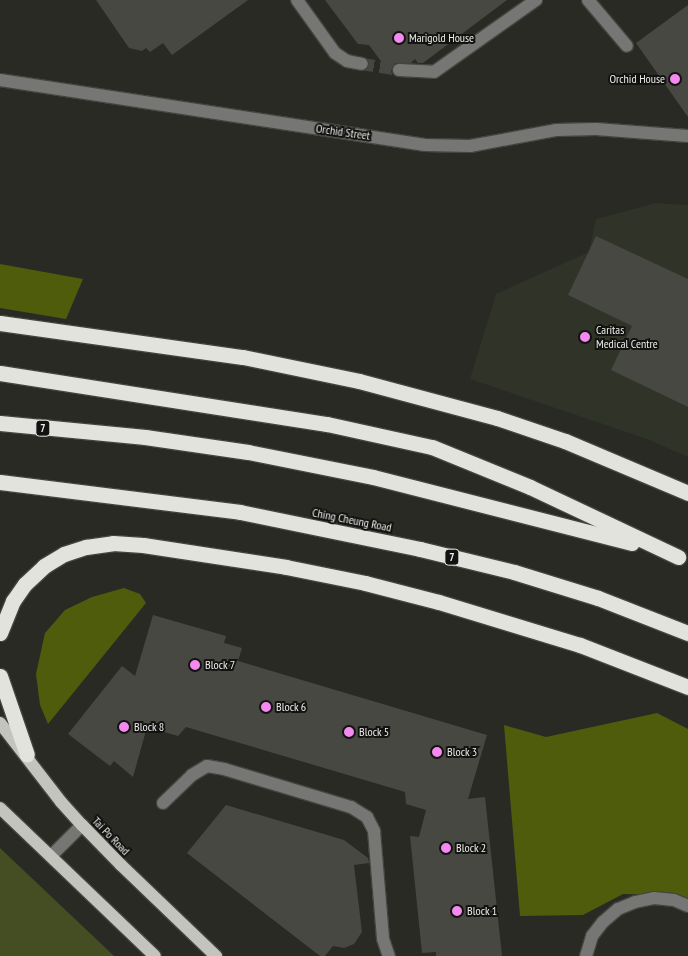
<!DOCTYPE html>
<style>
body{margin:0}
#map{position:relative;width:688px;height:956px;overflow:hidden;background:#292a24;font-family:"PT Sans Narrow",sans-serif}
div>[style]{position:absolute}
.built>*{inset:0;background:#303327}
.green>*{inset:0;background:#454d22}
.forest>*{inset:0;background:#4f5c0b}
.building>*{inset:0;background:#474842}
.minor-tunnel>*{height:12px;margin-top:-6px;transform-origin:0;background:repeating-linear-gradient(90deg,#464742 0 12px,transparent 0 18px)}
.roads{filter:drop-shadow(1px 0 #444540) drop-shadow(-1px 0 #444540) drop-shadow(0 1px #444540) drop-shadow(0 -1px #444540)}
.minor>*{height:12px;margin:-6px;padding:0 6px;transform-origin:6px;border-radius:6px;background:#767774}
.major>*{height:12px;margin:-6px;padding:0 6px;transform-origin:6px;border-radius:6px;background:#c3c4be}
.highway>*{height:15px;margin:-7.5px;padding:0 7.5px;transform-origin:7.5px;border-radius:7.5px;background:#e1e3dc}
.dots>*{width:14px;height:14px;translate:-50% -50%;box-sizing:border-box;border:2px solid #121210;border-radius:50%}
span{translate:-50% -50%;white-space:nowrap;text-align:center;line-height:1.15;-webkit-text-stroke:4px #121210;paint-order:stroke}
.shield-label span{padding:1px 4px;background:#121210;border:1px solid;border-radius:4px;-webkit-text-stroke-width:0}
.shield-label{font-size:11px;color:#ecede9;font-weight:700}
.poi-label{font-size:12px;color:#ecede9}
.left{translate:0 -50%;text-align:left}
.right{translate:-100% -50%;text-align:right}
.street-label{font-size:12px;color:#ecede9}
</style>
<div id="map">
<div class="built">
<i style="clip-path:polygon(656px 203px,688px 205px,688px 457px,647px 439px,470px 379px,496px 294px,589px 252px,596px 219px)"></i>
</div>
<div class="green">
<i style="clip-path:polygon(0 848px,94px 937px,114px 956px,0 956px)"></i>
</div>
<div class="forest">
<i style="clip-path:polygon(0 264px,83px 279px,66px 319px,0 308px)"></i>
<i style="clip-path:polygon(124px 588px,140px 594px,146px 603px,48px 724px,40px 705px,36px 674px,45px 633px,65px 610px,92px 597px)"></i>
<i style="clip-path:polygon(657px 713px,688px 729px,688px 901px,674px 895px,623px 894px,583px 915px,520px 916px,504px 725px,546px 737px)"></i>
</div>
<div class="building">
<i style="clip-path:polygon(96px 0,248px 0,172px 55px,163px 43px,150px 52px,146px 48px,142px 51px,129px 48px)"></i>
<i style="clip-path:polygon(325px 0,507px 0,423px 63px,418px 63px,415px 59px,411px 63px,395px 63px,391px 69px,392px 76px,369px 45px,358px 44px)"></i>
<i style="clip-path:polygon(688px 5px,688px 117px,636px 43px)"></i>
<i style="clip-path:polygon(596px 236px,688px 279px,688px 407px,611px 370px,632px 326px,568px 295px)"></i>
<i style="clip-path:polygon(153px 615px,226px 636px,224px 643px,242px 648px,238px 661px,487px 735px,468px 799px,485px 797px,502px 956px,436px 956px,436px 952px,422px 953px,410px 836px,419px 837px,426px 810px,406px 804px,405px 792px,186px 727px,178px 736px,147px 727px,133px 777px,114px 761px,110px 766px,68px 734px,122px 666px,135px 676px)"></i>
<i style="clip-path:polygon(226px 805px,344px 840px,368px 858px,369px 863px,354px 865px,362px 932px,354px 944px,344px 948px,333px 946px,325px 956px,320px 956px,187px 853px)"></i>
</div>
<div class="minor-tunnel">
<i style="left:362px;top:64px;width:37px;rotate:9deg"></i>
</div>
<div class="roads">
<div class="minor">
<i style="left:297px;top:0;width:65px;rotate:54.4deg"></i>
<i style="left:335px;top:53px;width:14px;rotate:34deg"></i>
<i style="left:347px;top:61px;width:15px;rotate:11deg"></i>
<i style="left:588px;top:0;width:60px;rotate:49.7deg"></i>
<i style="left:399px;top:70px;width:35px;rotate:3deg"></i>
<i style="left:434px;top:72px;width:125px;rotate:-35.2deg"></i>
<i style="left:0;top:80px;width:430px;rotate:8.7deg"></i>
<i style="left:425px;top:145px;width:45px;rotate:1.3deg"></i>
<i style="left:470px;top:146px;width:87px;rotate:-10.5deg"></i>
<i style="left:556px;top:130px;width:40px;rotate:-1.4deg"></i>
<i style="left:596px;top:129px;width:92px;rotate:4.4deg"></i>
<i style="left:163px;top:803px;width:40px;rotate:-44deg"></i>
<i style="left:192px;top:775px;width:17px;rotate:-31deg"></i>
<i style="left:207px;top:766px;width:17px;rotate:10deg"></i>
<i style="left:224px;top:769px;width:133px;rotate:16.7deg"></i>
<i style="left:351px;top:807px;width:19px;rotate:32deg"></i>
<i style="left:367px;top:817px;width:16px;rotate:63deg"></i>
<i style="left:374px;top:831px;width:108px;rotate:85.2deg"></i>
<i style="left:383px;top:939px;width:18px;rotate:71deg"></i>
<i style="left:51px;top:856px;width:44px;rotate:-45deg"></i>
<i style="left:586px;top:956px;width:21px;rotate:-73deg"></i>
<i style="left:592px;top:936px;width:18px;rotate:-52deg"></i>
<i style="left:603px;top:922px;width:20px;rotate:-41deg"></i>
<i style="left:618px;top:909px;width:18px;rotate:-22deg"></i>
<i style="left:635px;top:902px;width:19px;rotate:-12deg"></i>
<i style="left:654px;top:898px;width:20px;rotate:6deg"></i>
<i style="left:674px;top:900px;width:15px;rotate:23deg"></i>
</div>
<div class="major">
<i style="left:0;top:723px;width:100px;rotate:52.3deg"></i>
<i style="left:61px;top:802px;width:31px;rotate:48deg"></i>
<i style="left:82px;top:825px;width:56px;rotate:45.7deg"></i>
<i style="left:121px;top:865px;width:132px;rotate:43.8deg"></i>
<i style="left:0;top:808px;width:214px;rotate:43.7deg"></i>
</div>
<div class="highway">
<i style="left:0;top:323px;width:245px;rotate:8deg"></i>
<i style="left:243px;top:357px;width:118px;rotate:11.7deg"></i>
<i style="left:359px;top:381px;width:143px;rotate:15deg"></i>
<i style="left:497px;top:418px;width:72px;rotate:18.7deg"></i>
<i style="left:565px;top:441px;width:134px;rotate:22.9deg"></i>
<i style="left:0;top:373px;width:331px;rotate:8.9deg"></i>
<i style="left:327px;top:424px;width:107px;rotate:12.4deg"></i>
<i style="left:432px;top:447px;width:106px;rotate:22.2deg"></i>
<i style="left:530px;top:487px;width:164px;rotate:25.3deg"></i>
<i style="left:0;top:423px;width:146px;rotate:5.5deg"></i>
<i style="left:145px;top:437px;width:104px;rotate:8.3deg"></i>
<i style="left:248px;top:452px;width:127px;rotate:11.3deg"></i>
<i style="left:373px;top:477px;width:267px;rotate:14.3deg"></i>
<i style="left:0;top:482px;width:242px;rotate:7.1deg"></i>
<i style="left:240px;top:512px;width:184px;rotate:11.6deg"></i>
<i style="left:420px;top:549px;width:97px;rotate:13.7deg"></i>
<i style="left:514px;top:572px;width:88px;rotate:17.2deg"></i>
<i style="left:598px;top:598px;width:97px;rotate:21.3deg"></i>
<i style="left:0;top:633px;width:35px;rotate:-68deg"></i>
<i style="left:13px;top:601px;width:21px;rotate:-55deg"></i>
<i style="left:25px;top:584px;width:26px;rotate:-43deg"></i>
<i style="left:44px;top:566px;width:23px;rotate:-31deg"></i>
<i style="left:64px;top:554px;width:23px;rotate:-18deg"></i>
<i style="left:86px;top:547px;width:27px;rotate:-8deg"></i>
<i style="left:113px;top:543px;width:30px;rotate:4deg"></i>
<i style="left:143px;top:545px;width:145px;rotate:8.7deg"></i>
<i style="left:286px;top:567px;width:81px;rotate:11.4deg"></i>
<i style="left:365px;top:583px;width:76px;rotate:14.4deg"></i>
<i style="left:439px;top:602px;width:147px;rotate:17deg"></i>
<i style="left:580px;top:645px;width:116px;rotate:21.3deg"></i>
<i style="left:0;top:676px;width:83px;rotate:71.1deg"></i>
</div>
</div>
<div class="dots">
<i style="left:399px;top:38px;background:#f489f0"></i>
<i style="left:675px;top:79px;background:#f489f0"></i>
<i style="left:585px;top:337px;background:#f489f0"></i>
<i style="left:195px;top:665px;background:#f489f0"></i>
<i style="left:266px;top:707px;background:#f489f0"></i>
<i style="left:124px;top:727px;background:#f489f0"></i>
<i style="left:349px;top:732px;background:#f489f0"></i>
<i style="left:437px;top:752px;background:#f489f0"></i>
<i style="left:446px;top:848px;background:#f489f0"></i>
<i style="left:457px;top:911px;background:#f489f0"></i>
</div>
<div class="shield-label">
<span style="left:43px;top:428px">7</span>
<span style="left:452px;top:557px">7</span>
</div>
<div class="poi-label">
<span class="left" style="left:409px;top:38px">Marigold House</span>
<span class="right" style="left:665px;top:79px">Orchid House</span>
<span class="left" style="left:596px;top:337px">Caritas<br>Medical Centre</span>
<span class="left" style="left:205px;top:665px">Block 7</span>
<span class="left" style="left:276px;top:707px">Block 6</span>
<span class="left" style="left:134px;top:727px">Block 8</span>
<span class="left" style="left:359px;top:732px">Block 5</span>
<span class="left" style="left:447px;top:752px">Block 3</span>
<span class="left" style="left:456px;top:848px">Block 2</span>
<span class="left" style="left:467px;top:911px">Block 1</span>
</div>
<div class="street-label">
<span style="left:343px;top:132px;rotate:8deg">Orchid Street</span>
<span style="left:352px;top:520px;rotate:11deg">Ching Cheung Road</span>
<span style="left:111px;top:836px;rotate:46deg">Tai Po Road</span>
</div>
</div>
